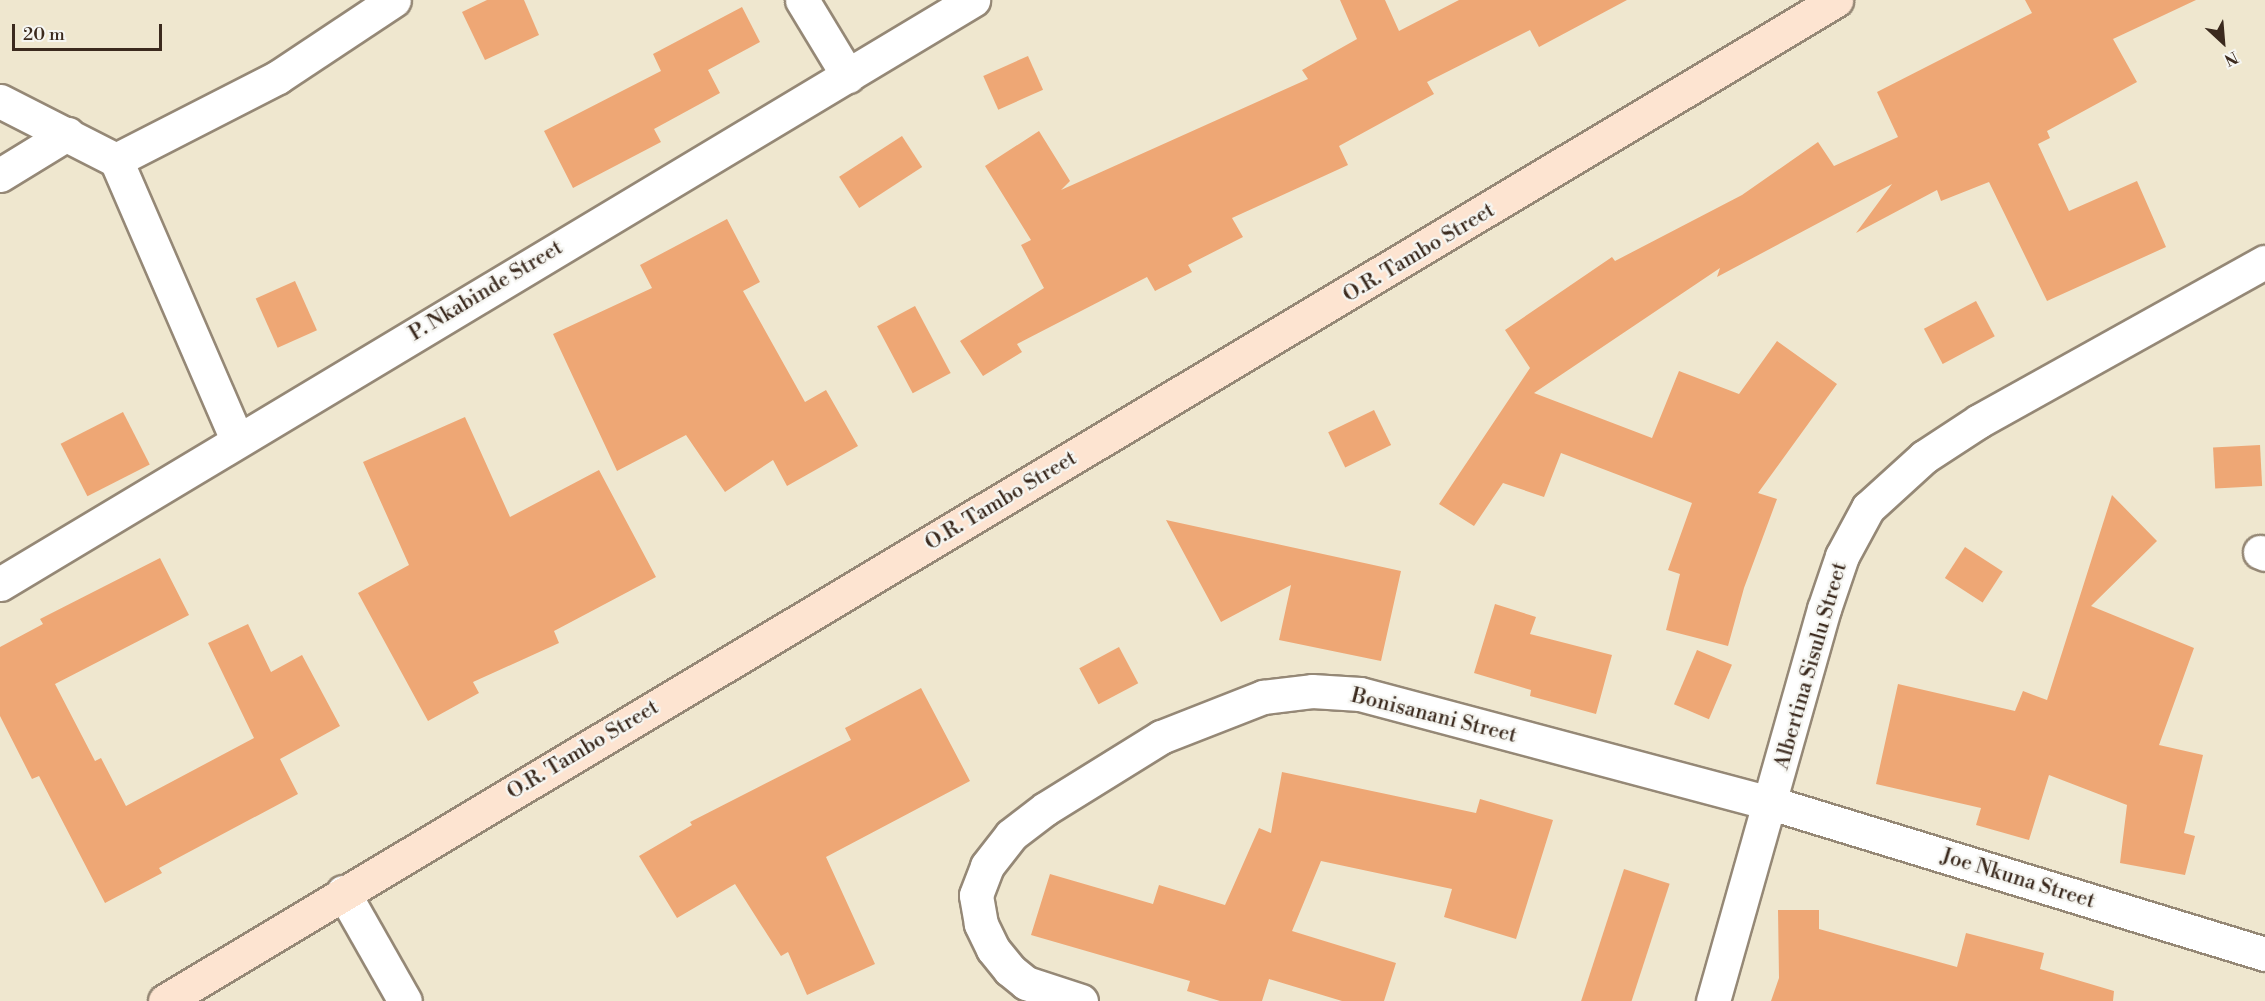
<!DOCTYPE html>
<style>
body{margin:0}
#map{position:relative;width:2265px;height:1001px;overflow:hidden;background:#efe7cf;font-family:"Libre Bodoni",serif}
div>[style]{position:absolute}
.building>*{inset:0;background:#eea775;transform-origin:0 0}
.roads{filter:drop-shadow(2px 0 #958876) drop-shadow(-2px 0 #958876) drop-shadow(0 2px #958876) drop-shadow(0 -2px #958876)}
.street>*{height:33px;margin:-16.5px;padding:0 16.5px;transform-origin:16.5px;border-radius:16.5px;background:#fff}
.secondary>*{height:33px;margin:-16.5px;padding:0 16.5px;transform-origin:16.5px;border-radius:16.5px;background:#fde4d1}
span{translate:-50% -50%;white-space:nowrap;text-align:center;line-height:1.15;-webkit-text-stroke:4.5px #f6f6f2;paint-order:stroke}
.street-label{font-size:21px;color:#3b2a1e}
.north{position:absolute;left:2193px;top:12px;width:60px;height:60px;-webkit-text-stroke:4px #f6f6f2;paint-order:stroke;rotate:154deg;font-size:16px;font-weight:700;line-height:24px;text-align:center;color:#3b2a1e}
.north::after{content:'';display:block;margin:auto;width:21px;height:27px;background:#3b2a1e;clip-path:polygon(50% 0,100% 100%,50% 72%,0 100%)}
.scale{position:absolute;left:12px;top:24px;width:150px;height:27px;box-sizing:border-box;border:3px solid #3b2a1e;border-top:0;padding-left:8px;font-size:18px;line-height:21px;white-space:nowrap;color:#3b2a1e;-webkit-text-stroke:4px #f6f6f2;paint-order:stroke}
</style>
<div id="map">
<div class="building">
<i style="clip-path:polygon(487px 0,524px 0,539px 35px,485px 60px,462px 12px)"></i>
<i style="clip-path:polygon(1340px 0,1385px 0,1399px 31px,1459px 0,1627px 0,1539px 47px,1530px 30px,1427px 82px,1434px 94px,1339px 146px,1348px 165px,1232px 218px,1243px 237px,1188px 265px,1192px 272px,1155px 291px,1147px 277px,1017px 344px,1022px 352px,983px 376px,960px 341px,1044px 288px,1021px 245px,1031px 240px,985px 166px,1039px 131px,1070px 181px,1061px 190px,1308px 79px,1302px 70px,1357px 39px)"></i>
<i style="clip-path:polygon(2025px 0,2196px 0,2113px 39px,2137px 82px,2047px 131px,2050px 138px,2038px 144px,2069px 211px,2137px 181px,2166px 247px,2047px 301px,1989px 182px,1941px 201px,1937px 190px,1856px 233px,1892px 184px,1717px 277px,1720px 268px,1534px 393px,1652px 438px,1679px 371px,1739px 394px,1777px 341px,1837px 384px,1758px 493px,1777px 499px,1744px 588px,1728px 646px,1666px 630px,1680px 574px,1668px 570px,1692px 503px,1561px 453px,1544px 497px,1503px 483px,1474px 526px,1439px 504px,1530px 368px,1505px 330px,1612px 257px,1615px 261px,1742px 195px,1818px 142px,1834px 166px,1898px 137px,1877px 92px,2032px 13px)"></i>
<i style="clip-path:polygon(742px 7px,760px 42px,708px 70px,720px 93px,654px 129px,661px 142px,573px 188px,544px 131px,661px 71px,653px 54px)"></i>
<i style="left:1028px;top:56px;width:37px;height:49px;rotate:66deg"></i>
<i style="left:902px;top:136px;width:37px;height:75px;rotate:57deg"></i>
<i style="clip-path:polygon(727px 219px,760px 282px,743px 291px,805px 402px,826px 390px,858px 446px,787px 486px,773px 460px,725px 492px,686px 435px,617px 471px,553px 334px,652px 288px,640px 265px)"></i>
<i style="left:295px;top:281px;width:54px;height:43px;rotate:66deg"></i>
<i style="left:1976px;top:301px;width:40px;height:59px;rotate:62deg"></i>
<i style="left:915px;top:306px;width:76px;height:43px;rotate:62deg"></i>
<i style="left:1374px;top:410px;width:39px;height:51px;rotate:64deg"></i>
<i style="left:123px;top:412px;width:59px;height:70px;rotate:63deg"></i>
<i style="clip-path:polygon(465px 417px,510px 517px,599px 470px,656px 577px,554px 631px,559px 643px,473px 682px,479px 693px,428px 721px,358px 593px,409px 565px,363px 462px)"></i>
<i style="left:2260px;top:445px;width:41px;height:47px;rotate:87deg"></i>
<i style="clip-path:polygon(2112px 495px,2157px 541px,2091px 606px,2194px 648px,2159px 745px,2203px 755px,2184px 833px,2195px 836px,2185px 875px,2120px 863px,2127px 805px,2049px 775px,2029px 840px,1976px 825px,1981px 808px,1876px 784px,1898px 684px,2015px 711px,2023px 691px,2047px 700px)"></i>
<i style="clip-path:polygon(1166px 520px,1401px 571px,1381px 661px,1279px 640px,1291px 585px,1221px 622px)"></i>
<i style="left:1965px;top:547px;width:45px;height:37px;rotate:33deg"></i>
<i style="clip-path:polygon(160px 558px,189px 615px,55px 684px,95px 761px,101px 758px,126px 806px,254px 738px,208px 643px,248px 624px,271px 672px,302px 655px,340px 726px,280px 759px,298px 794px,159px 868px,162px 873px,105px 903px,39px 776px,32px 779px,0 716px,0 647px,43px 624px,40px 619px)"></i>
<i style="clip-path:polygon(1495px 604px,1536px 617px,1530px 634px,1612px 655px,1596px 714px,1530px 696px,1531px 690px,1474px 673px)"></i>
<i style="left:1119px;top:647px;width:41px;height:45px;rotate:62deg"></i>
<i style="left:1697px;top:650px;width:38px;height:59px;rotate:23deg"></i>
<i style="clip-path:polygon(921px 688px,970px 781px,826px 857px,875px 964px,807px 995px,788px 952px,781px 956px,735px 884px,677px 918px,639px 856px,692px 825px,690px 822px,851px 740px,845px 728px)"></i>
<i style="clip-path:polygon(1282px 772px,1476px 813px,1480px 799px,1553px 820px,1516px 939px,1444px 917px,1452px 889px,1321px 861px,1292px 931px,1396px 963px,1384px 1001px,1342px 1001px,1269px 979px,1262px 1001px,1220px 1001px,1187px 991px,1190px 981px,1031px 935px,1050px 874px,1153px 904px,1159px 885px,1225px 905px,1259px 828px,1271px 833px)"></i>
<i style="left:1624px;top:869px;width:48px;height:139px;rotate:18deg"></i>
<i style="clip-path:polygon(1778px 910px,1819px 910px,1819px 929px,1957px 967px,1966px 933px,2044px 953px,2040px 969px,2114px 991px,2113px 1001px,1771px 1001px,1779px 978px)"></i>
</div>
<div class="roads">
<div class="street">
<i style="left:802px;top:0;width:89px;rotate:58.8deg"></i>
<i style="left:0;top:101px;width:130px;rotate:27deg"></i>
<i style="left:116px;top:160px;width:182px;rotate:-27.1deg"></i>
<i style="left:278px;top:77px;width:139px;rotate:-33.6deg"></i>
<i style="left:116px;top:160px;width:304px;rotate:66.6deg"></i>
<i style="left:0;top:175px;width:79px;rotate:-31.5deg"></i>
<i style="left:2260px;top:552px;width:5px;rotate:22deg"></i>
<i style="left:0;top:584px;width:1135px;rotate:-30.97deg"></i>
<i style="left:343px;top:892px;width:125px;rotate:60.4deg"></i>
<i style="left:1081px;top:1001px;width:58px;rotate:-161.9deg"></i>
<i style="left:1026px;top:983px;width:21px;rotate:-141deg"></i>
<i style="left:1010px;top:970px;width:27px;rotate:-129deg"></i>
<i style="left:993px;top:949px;width:28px;rotate:-116deg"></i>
<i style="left:981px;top:924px;width:29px;rotate:-100deg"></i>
<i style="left:976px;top:895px;width:31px;rotate:-69deg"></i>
<i style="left:987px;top:866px;width:39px;rotate:-52deg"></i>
<i style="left:1011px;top:835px;width:43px;rotate:-37.4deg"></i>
<i style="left:1045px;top:809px;width:137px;rotate:-31.8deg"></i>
<i style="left:1161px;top:737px;width:110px;rotate:-21.4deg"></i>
<i style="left:1263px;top:697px;width:49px;rotate:-7deg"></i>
<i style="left:1312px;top:691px;width:48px;rotate:3.6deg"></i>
<i style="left:1360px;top:694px;width:425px;rotate:14.9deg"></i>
<i style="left:1771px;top:803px;width:517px;rotate:17deg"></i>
<i style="left:1713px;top:1001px;width:407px;rotate:-74.2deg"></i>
<i style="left:1824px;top:609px;width:56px;rotate:-71.2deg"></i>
<i style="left:1842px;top:556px;width:55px;rotate:-61.6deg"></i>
<i style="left:1868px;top:508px;width:76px;rotate:-42.3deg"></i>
<i style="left:1924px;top:457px;width:66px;rotate:-33.2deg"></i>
<i style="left:1979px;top:421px;width:327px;rotate:-29.1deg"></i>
</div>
<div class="secondary">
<i style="left:165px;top:1001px;width:1948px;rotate:-30.92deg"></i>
</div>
</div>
<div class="street-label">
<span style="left:1419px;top:253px;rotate:-31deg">O.R. Tambo Street</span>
<span style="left:486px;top:291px;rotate:-31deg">P. Nkabinde Street</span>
<span style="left:1001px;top:501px;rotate:-31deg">O.R. Tambo Street</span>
<span style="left:1811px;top:666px;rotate:-74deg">Albertina Sisulu Street</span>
<span style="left:1434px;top:716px;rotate:14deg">Bonisanani Street</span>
<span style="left:583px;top:750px;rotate:-31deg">O.R. Tambo Street</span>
<span style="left:2018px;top:879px;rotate:17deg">Joe Nkuna Street</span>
</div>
<div class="north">N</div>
<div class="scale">20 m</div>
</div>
